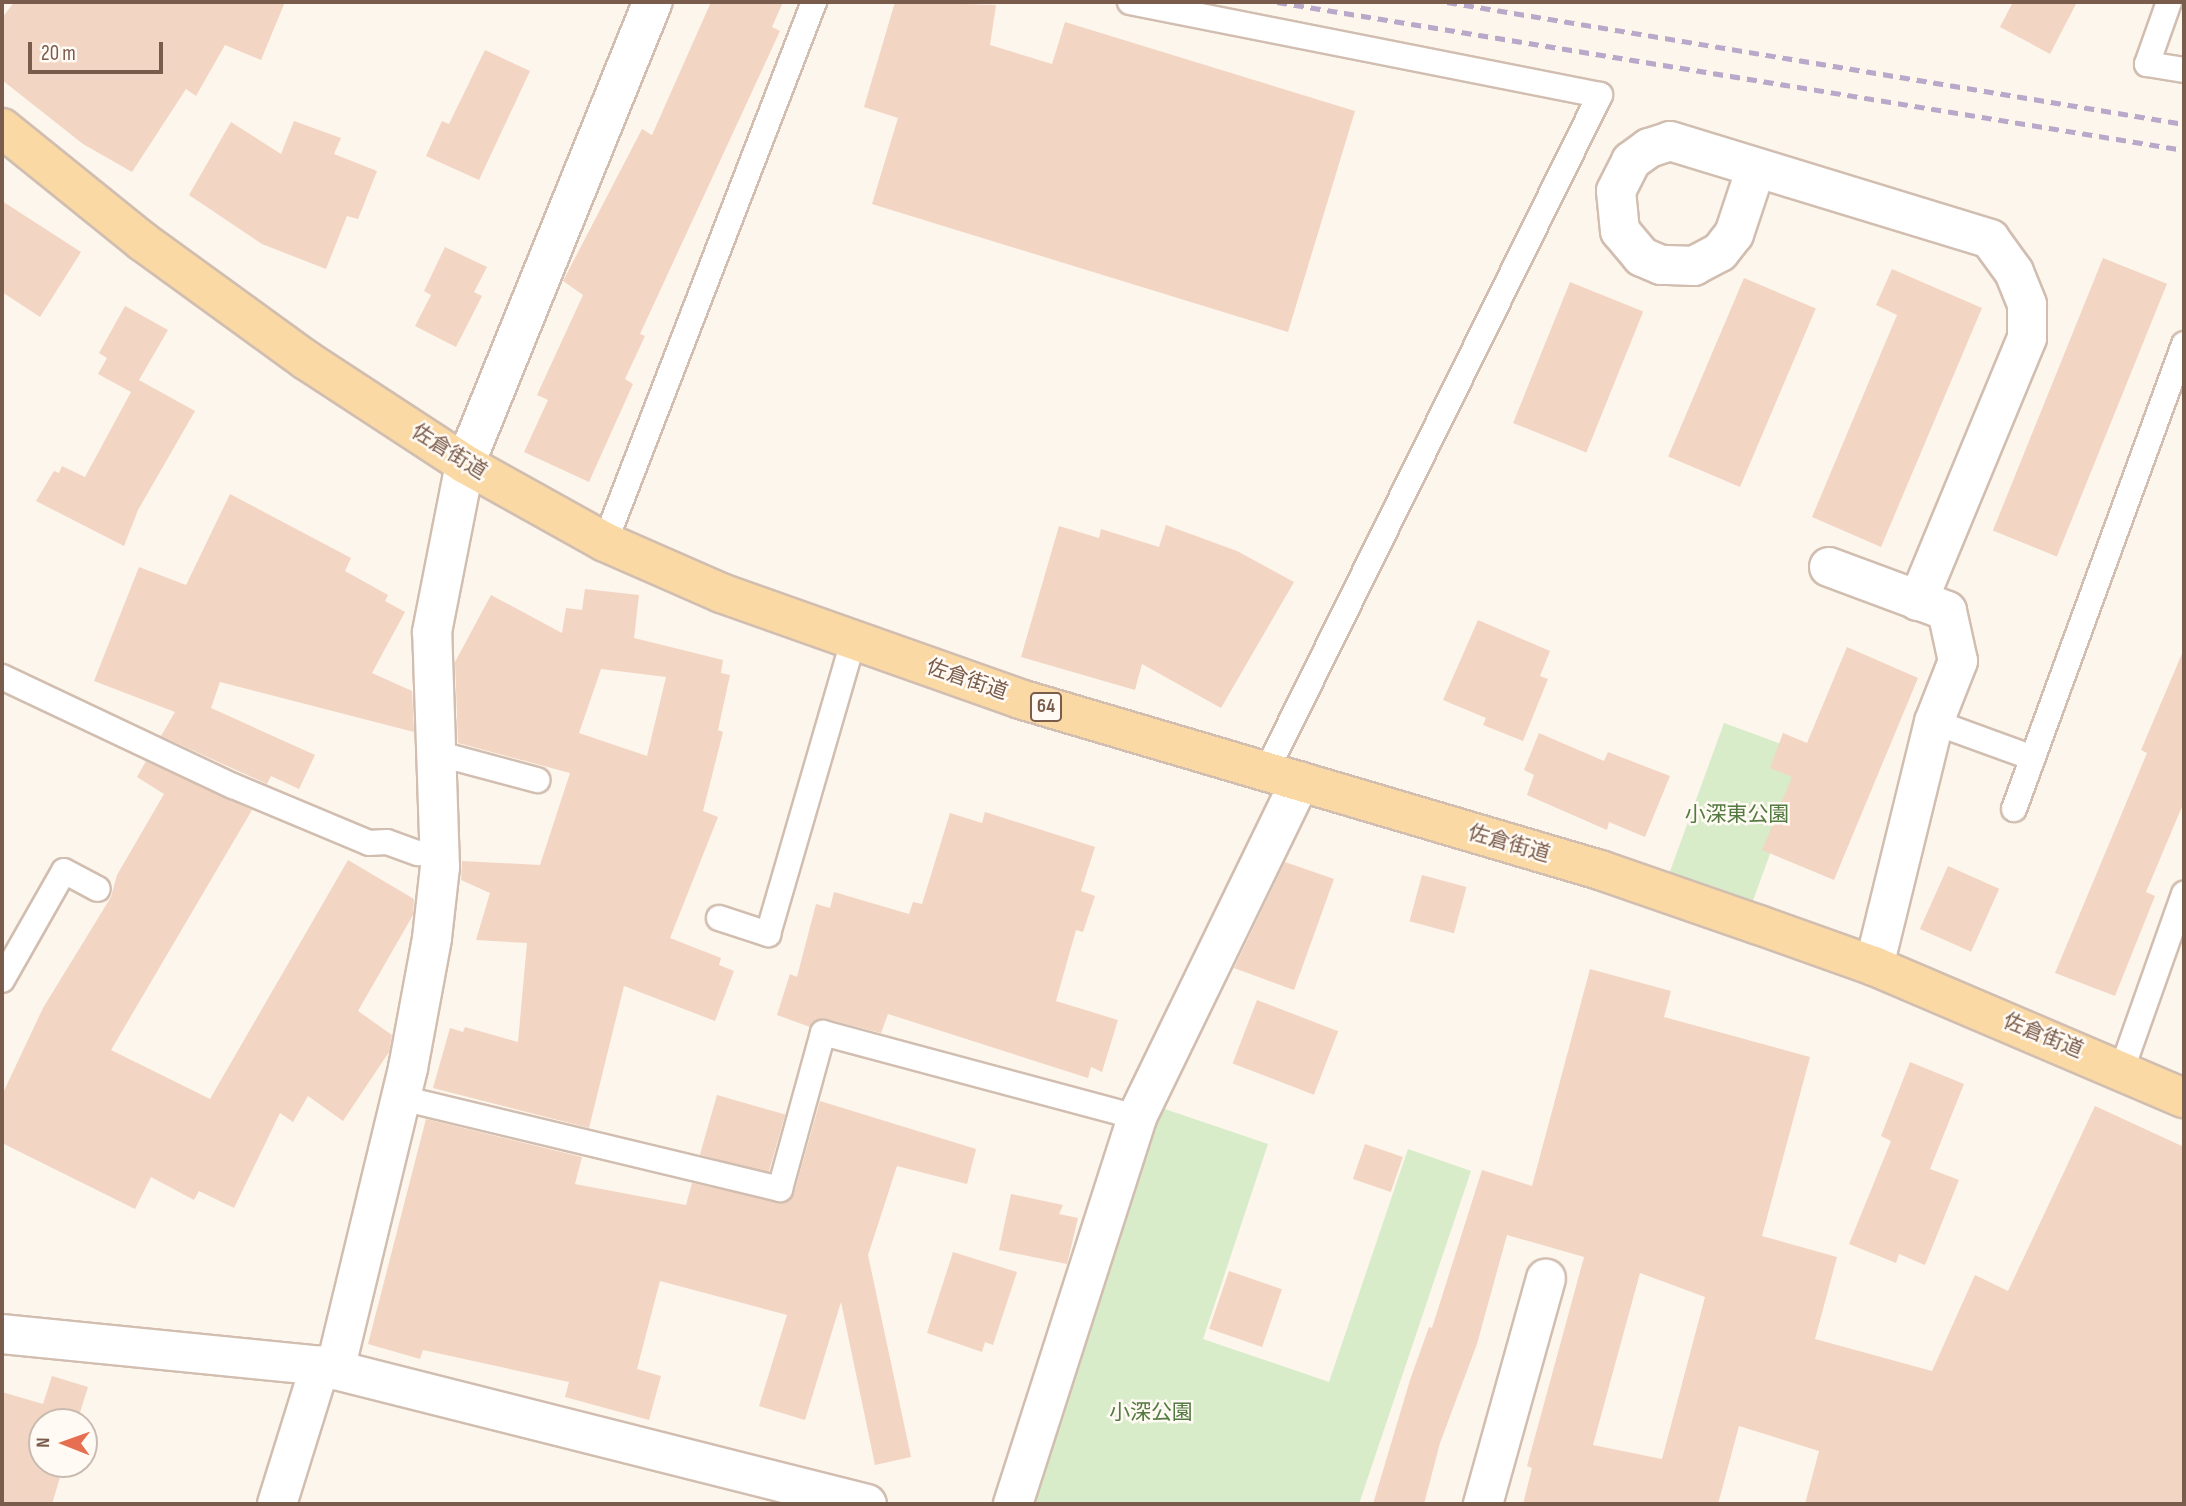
<!DOCTYPE html>
<meta charset="utf-8">
<style>
body{margin:0}
#map{position:relative;width:2186px;height:1506px;overflow:hidden;background:#fdf6ec;font-family:"Sofia Sans Condensed","Noto Sans JP",sans-serif}
div>[style]{position:absolute}
.green>*{inset:0;background:#d8ecc9;transform-origin:0 0}
.building>*{inset:0;background:#f3d5c3;transform-origin:0 0}
.roads{filter:drop-shadow(2px 0 #d1beb0) drop-shadow(-2px 0 #d1beb0) drop-shadow(0 2px #d1beb0) drop-shadow(0 -2px #d1beb0)}
.lane>*{height:24px;margin:-12px;padding:0 12px;transform-origin:12px;border-radius:12px;background:#fff}
.street>*{height:38px;margin:-19px;padding:0 19px;transform-origin:19px;border-radius:19px;background:#fff}
.secondary>*{height:38px;margin:-19px;padding:0 19px;transform-origin:19px;border-radius:19px;background:#fff}
.primary>*{height:38px;margin:-19px;padding:0 19px;transform-origin:19px;border-radius:19px;background:#fbd9a5}
.rail>*{height:5px;margin-top:-2.5px;transform-origin:0;background:repeating-linear-gradient(90deg,#b9a8c9 0 10px,transparent 0 17px)}
span{translate:-50% -50%;white-space:nowrap;text-align:center;line-height:1.15;-webkit-text-stroke:5px #fffaf3;paint-order:stroke}
.shield-label span{padding:2px 5px;background:#fffaf3;border:2px solid;border-radius:5px;-webkit-text-stroke-width:0}
.shield-label{font-size:19px;color:#7a5c4d;font-weight:700}
.street-label{font-size:21px;color:#7a5c4d}
.park-label{font-size:21px;color:#537a41}
.frame{position:absolute;inset:0;border:4px solid #7a5c4d;pointer-events:none}
.north{position:absolute;left:28px;top:1408px;width:70px;height:70px;box-sizing:border-box;background:#fffaf3;border:2px solid #cabbb1;border-radius:50%;rotate:271deg;font-size:19px;font-weight:700;line-height:28px;text-align:center;color:#7a5c4d}
.north::after{content:'';display:block;margin:auto;width:24px;height:32px;background:#e76f51;clip-path:polygon(50% 0,100% 100%,50% 72%,0 100%)}
.scale{position:absolute;left:28px;top:42px;width:135px;height:32px;box-sizing:border-box;border:4px solid #7a5c4d;border-top:0;padding-left:9px;font-size:21px;line-height:24px;white-space:nowrap;color:#7a5c4d;-webkit-text-stroke:5px #fffaf3;paint-order:stroke}
</style>
<div id="map">
<div class="green">
<i style="left:1724px;top:723px;width:88px;height:163px;rotate:20deg"></i>
<i style="clip-path:polygon(1159px 1107px,1268px 1144px,1203px 1339px,1329px 1382px,1408px 1149px,1471px 1171px,1359px 1504px,1025px 1504px)"></i>
</div>
<div class="building">
<i style="clip-path:polygon(14px 2px,285px 2px,261px 60px,225px 45px,196px 96px,186px 89px,132px 172px,83px 144px,2px 80px,2px 18px)"></i>
<i style="clip-path:polygon(711px 2px,783px 2px,772px 27px,780px 31px,640px 334px,645px 336px,625px 379px,633px 384px,589px 482px,524px 452px,548px 400px,537px 395px,583px 295px,563px 281px,642px 129px,652px 135px)"></i>
<i style="clip-path:polygon(895px 2px,996px 5px,990px 45px,1052px 64px,1065px 22px,1355px 111px,1288px 332px,872px 204px,898px 118px,864px 107px)"></i>
<i style="clip-path:polygon(2013px 2px,2077px 2px,2050px 54px,2000px 27px)"></i>
<i style="clip-path:polygon(485px 50px,530px 71px,479px 180px,426px 156px,442px 121px,449px 124px)"></i>
<i style="clip-path:polygon(294px 121px,341px 138px,334px 154px,377px 171px,358px 219px,347px 216px,326px 269px,262px 244px,189px 195px,231px 122px,281px 154px)"></i>
<i style="clip-path:polygon(2px 201px,81px 252px,40px 317px,2px 292px)"></i>
<i style="clip-path:polygon(445px 247px,487px 267px,474px 292px,482px 296px,456px 347px,415px 326px,431px 295px,424px 291px)"></i>
<i style="left:2103px;top:258px;width:69px;height:294px;rotate:22deg"></i>
<i style="clip-path:polygon(1892px 269px,1982px 308px,1881px 547px,1812px 517px,1897px 315px,1876px 305px)"></i>
<i style="left:1744px;top:278px;width:78px;height:194px;rotate:23deg"></i>
<i style="left:1570px;top:282px;width:79px;height:152px;rotate:22deg"></i>
<i style="clip-path:polygon(125px 306px,168px 330px,139px 380px,195px 411px,138px 510px,124px 546px,36px 501px,54px 471px,59px 473px,62px 466px,85px 477px,131px 392px,98px 374px,107px 358px,99px 353px)"></i>
<i style="clip-path:polygon(230px 494px,351px 558px,345px 571px,388px 595px,385px 601px,405px 612px,372px 673px,412px 691px,414px 732px,220px 682px,211px 708px,315px 755px,299px 789px,271px 776px,267px 784px,161px 736px,175px 712px,94px 681px,139px 567px,186px 585px)"></i>
<i style="clip-path:polygon(1166px 525px,1237px 551px,1294px 582px,1221px 708px,1142px 664px,1135px 690px,1021px 657px,1059px 526px,1099px 538px,1101px 529px,1159px 547px)"></i>
<i style="clip-path:polygon(evenodd,585px 589px,639px 595px,634px 638px,723px 660px,721px 673px,730px 675px,718px 730px,723px 732px,703px 811px,718px 817px,670px 938px,721px 958px,719px 965px,734px 971px,715px 1021px,624px 986px,589px 1128px,433px 1088px,450px 1028px,463px 1032px,465px 1027px,518px 1042px,527px 943px,476px 940px,490px 893px,461px 880px,462px 861px,540px 865px,570px 773px,458px 743px,455px 662px,491px 595px,562px 633px,566px 608px,582px 610px,585px 589px,601px 669px,666px 677px,647px 756px,579px 733px,601px 669px)"></i>
<i style="clip-path:polygon(1478px 620px,1550px 651px,1540px 676px,1548px 679px,1523px 741px,1483px 725px,1486px 718px,1443px 700px)"></i>
<i style="clip-path:polygon(1847px 647px,1918px 678px,1834px 880px,1762px 850px,1792px 777px,1770px 768px,1783px 733px,1807px 743px)"></i>
<i style="clip-path:polygon(2184px 649px,2184px 802px,2146px 892px,2155px 896px,2115px 996px,2055px 973px,2147px 753px,2141px 750px)"></i>
<i style="clip-path:polygon(1539px 733px,1604px 761px,1608px 752px,1670px 776px,1645px 837px,1609px 822px,1607px 830px,1527px 795px,1534px 775px,1524px 770px)"></i>
<i style="clip-path:polygon(146px 761px,252px 810px,111px 1050px,210px 1099px,348px 860px,414px 899px,413px 915px,358px 1011px,392px 1035px,389px 1052px,343px 1121px,308px 1096px,293px 1122px,280px 1113px,234px 1208px,199px 1191px,194px 1200px,151px 1177px,135px 1209px,2px 1143px,2px 1095px,43px 1008px,111px 897px,117px 875px,164px 794px,137px 777px)"></i>
<i style="clip-path:polygon(985px 812px,1095px 847px,1081px 891px,1095px 896px,1083px 932px,1076px 930px,1056px 1001px,1118px 1020px,1102px 1072px,1091px 1067px,1088px 1078px,888px 1014px,881px 1033px,826px 1019px,810px 1027px,777px 1015px,790px 974px,797px 977px,816px 904px,830px 908px,834px 892px,909px 914px,913px 902px,922px 904px,950px 813px,982px 823px)"></i>
<i style="clip-path:polygon(1285px 862px,1334px 879px,1294px 990px,1234px 968px)"></i>
<i style="left:1948px;top:866px;width:56px;height:69px;rotate:24deg"></i>
<i style="left:1422px;top:875px;width:46px;height:48px;rotate:15deg"></i>
<i style="clip-path:polygon(evenodd,1590px 969px,1671px 991px,1664px 1017px,1810px 1057px,1762px 1236px,1837px 1257px,1815px 1339px,1932px 1371px,1975px 1275px,2008px 1291px,2095px 1106px,2184px 1147px,2184px 1504px,1805px 1504px,1819px 1451px,1739px 1426px,1718px 1504px,1523px 1504px,1532px 1468px,1527px 1466px,1584px 1257px,1507px 1235px,1477px 1344px,1440px 1443px,1424px 1504px,1373px 1504px,1410px 1380px,1429px 1327px,1432px 1328px,1482px 1170px,1532px 1186px,1590px 969px,1640px 1273px,1705px 1297px,1662px 1459px,1593px 1445px,1640px 1273px)"></i>
<i style="left:1257px;top:1000px;width:87px;height:68px;rotate:21deg"></i>
<i style="clip-path:polygon(1910px 1062px,1964px 1084px,1930px 1169px,1959px 1180px,1925px 1265px,1899px 1254px,1896px 1263px,1849px 1244px,1891px 1141px,1881px 1136px)"></i>
<i style="left:717px;top:1095px;width:71px;height:62px;rotate:16deg"></i>
<i style="clip-path:polygon(820px 1101px,976px 1149px,967px 1184px,897px 1166px,868px 1255px,911px 1457px,875px 1465px,841px 1302px,805px 1420px,759px 1406px,787px 1315px,660px 1281px,637px 1369px,661px 1376px,649px 1420px,565px 1397px,569px 1382px,423px 1350px,420px 1359px,368px 1344px,426px 1119px,582px 1157px,575px 1184px,686px 1205px,692px 1183px,783px 1203px,794px 1193px)"></i>
<i style="left:1365px;top:1144px;width:40px;height:37px;rotate:19deg"></i>
<i style="clip-path:polygon(1011px 1194px,1063px 1205px,1059px 1214px,1078px 1218px,1067px 1264px,999px 1250px)"></i>
<i style="clip-path:polygon(953px 1252px,1017px 1272px,993px 1345px,985px 1342px,982px 1352px,927px 1333px)"></i>
<i style="left:1229px;top:1271px;width:56px;height:61px;rotate:19deg"></i>
<i style="clip-path:polygon(52px 1376px,88px 1387px,77px 1422px,42px 1422px,42px 1464px,64px 1464px,52px 1504px,2px 1504px,2px 1392px,43px 1404px)"></i>
</div>
<div class="roads">
<div class="lane">
<i style="left:1130px;top:2px;width:479px;rotate:11.2deg"></i>
<i style="left:1600px;top:95px;width:755px;rotate:116.26deg"></i>
<i style="left:2169px;top:2px;width:66px;rotate:109.5deg"></i>
<i style="left:2147px;top:64px;width:37px;rotate:9deg"></i>
<i style="left:605px;top:542px;width:579px;rotate:-68.84deg"></i>
<i style="left:2px;top:677px;width:255px;rotate:25.3deg"></i>
<i style="left:233px;top:786px;width:147px;rotate:22.7deg"></i>
<i style="left:369px;top:843px;width:18px;rotate:-3deg"></i>
<i style="left:387px;top:842px;width:33px;rotate:20deg"></i>
<i style="left:418px;top:853px;width:22px;rotate:-5deg"></i>
<i style="left:1934px;top:722px;width:105px;rotate:20deg"></i>
<i style="left:436px;top:753px;width:105px;rotate:15deg"></i>
<i style="left:2014px;top:809px;width:495px;rotate:-69.9deg"></i>
<i style="left:719px;top:918px;width:52px;rotate:18.1deg"></i>
<i style="left:768px;top:934px;width:305px;rotate:-73.8deg"></i>
<i style="left:2px;top:980px;width:125px;rotate:-60.4deg"></i>
<i style="left:64px;top:871px;width:38px;rotate:28deg"></i>
<i style="left:2122px;top:1069px;width:186px;rotate:-70.5deg"></i>
<i style="left:401px;top:1098px;width:390px;rotate:13.5deg"></i>
<i style="left:780px;top:1189px;width:162px;rotate:-74.6deg"></i>
<i style="left:823px;top:1033px;width:325px;rotate:15deg"></i>
</div>
<div class="street">
<i style="left:1756px;top:168px;width:70px;rotate:108.4deg"></i>
<i style="left:1734px;top:234px;width:23px;rotate:128deg"></i>
<i style="left:1720px;top:252px;width:30px;rotate:152deg"></i>
<i style="left:1694px;top:266px;width:33px;rotate:-178deg"></i>
<i style="left:1661px;top:265px;width:21px;rotate:-157deg"></i>
<i style="left:1642px;top:257px;width:34px;rotate:-130deg"></i>
<i style="left:1620px;top:231px;width:40px;rotate:-95.7deg"></i>
<i style="left:1616px;top:191px;width:34px;rotate:-63deg"></i>
<i style="left:1631px;top:161px;width:22px;rotate:-36deg"></i>
<i style="left:1649px;top:148px;width:22px;rotate:-18deg"></i>
<i style="left:1670px;top:141px;width:335px;rotate:17deg"></i>
<i style="left:1990px;top:239px;width:41px;rotate:54deg"></i>
<i style="left:2014px;top:272px;width:35px;rotate:68deg"></i>
<i style="left:2027px;top:305px;width:33px;rotate:90deg"></i>
<i style="left:2027px;top:338px;width:285px;rotate:112.5deg"></i>
<i style="left:1829px;top:567px;width:126px;rotate:20.4deg"></i>
<i style="left:1947px;top:611px;width:51px;rotate:77.6deg"></i>
<i style="left:1958px;top:661px;width:66px;rotate:111.5deg"></i>
<i style="left:1934px;top:722px;width:251px;rotate:103.8deg"></i>
<i style="left:335px;top:1370px;width:311px;rotate:-76.4deg"></i>
<i style="left:408px;top:1068px;width:132px;rotate:-79.5deg"></i>
<i style="left:432px;top:938px;width:71px;rotate:-83.6deg"></i>
<i style="left:440px;top:867px;width:235px;rotate:-91.9deg"></i>
<i style="left:432px;top:632px;width:171px;rotate:-78.9deg"></i>
<i style="left:465px;top:464px;width:499px;rotate:-67.9deg"></i>
<i style="left:1013px;top:1504px;width:406px;rotate:-72.2deg"></i>
<i style="left:1137px;top:1117px;width:373px;rotate:-64.1deg"></i>
<i style="left:1483px;top:1504px;width:234px;rotate:-74.4deg"></i>
</div>
<div class="secondary">
<i style="left:2px;top:1334px;width:320px;rotate:5.7deg"></i>
<i style="left:320px;top:1366px;width:564px;rotate:14.16deg"></i>
<i style="left:277px;top:1504px;width:145px;rotate:-72.7deg"></i>
</div>
<div class="primary">
<i style="left:2px;top:128px;width:180px;rotate:38.9deg"></i>
<i style="left:142px;top:241px;width:203px;rotate:36deg"></i>
<i style="left:306px;top:360px;width:190px;rotate:33.2deg"></i>
<i style="left:465px;top:464px;width:160px;rotate:29.1deg"></i>
<i style="left:605px;top:542px;width:127px;rotate:23.7deg"></i>
<i style="left:721px;top:593px;width:317px;rotate:19.5deg"></i>
<i style="left:1020px;top:699px;width:605px;rotate:16.43deg"></i>
<i style="left:1600px;top:870px;width:168px;rotate:19.1deg"></i>
<i style="left:1759px;top:925px;width:122px;rotate:19.6deg"></i>
<i style="left:1874px;top:966px;width:337px;rotate:23.1deg"></i>
</div>
</div>
<div class="rail">
<i style="left:1277px;top:2px;width:919px;rotate:9.27deg"></i>
<i style="left:1447px;top:2px;width:747px;rotate:9.4deg"></i>
</div>
<div class="shield-label">
<span style="left:1046px;top:707px">64</span>
</div>
<div class="street-label">
<span style="left:449px;top:452px;rotate:32deg">佐倉街道</span>
<span style="left:967px;top:680px;rotate:19deg">佐倉街道</span>
<span style="left:1509px;top:844px;rotate:16deg">佐倉街道</span>
<span style="left:2043px;top:1036px;rotate:22deg">佐倉街道</span>
</div>
<div class="park-label">
<span style="left:1737px;top:815px">小深東公園</span>
<span style="left:1151px;top:1413px">小深公園</span>
</div>
<div class="frame"></div>
<div class="north">N</div>
<div class="scale">20 m</div>
</div>
